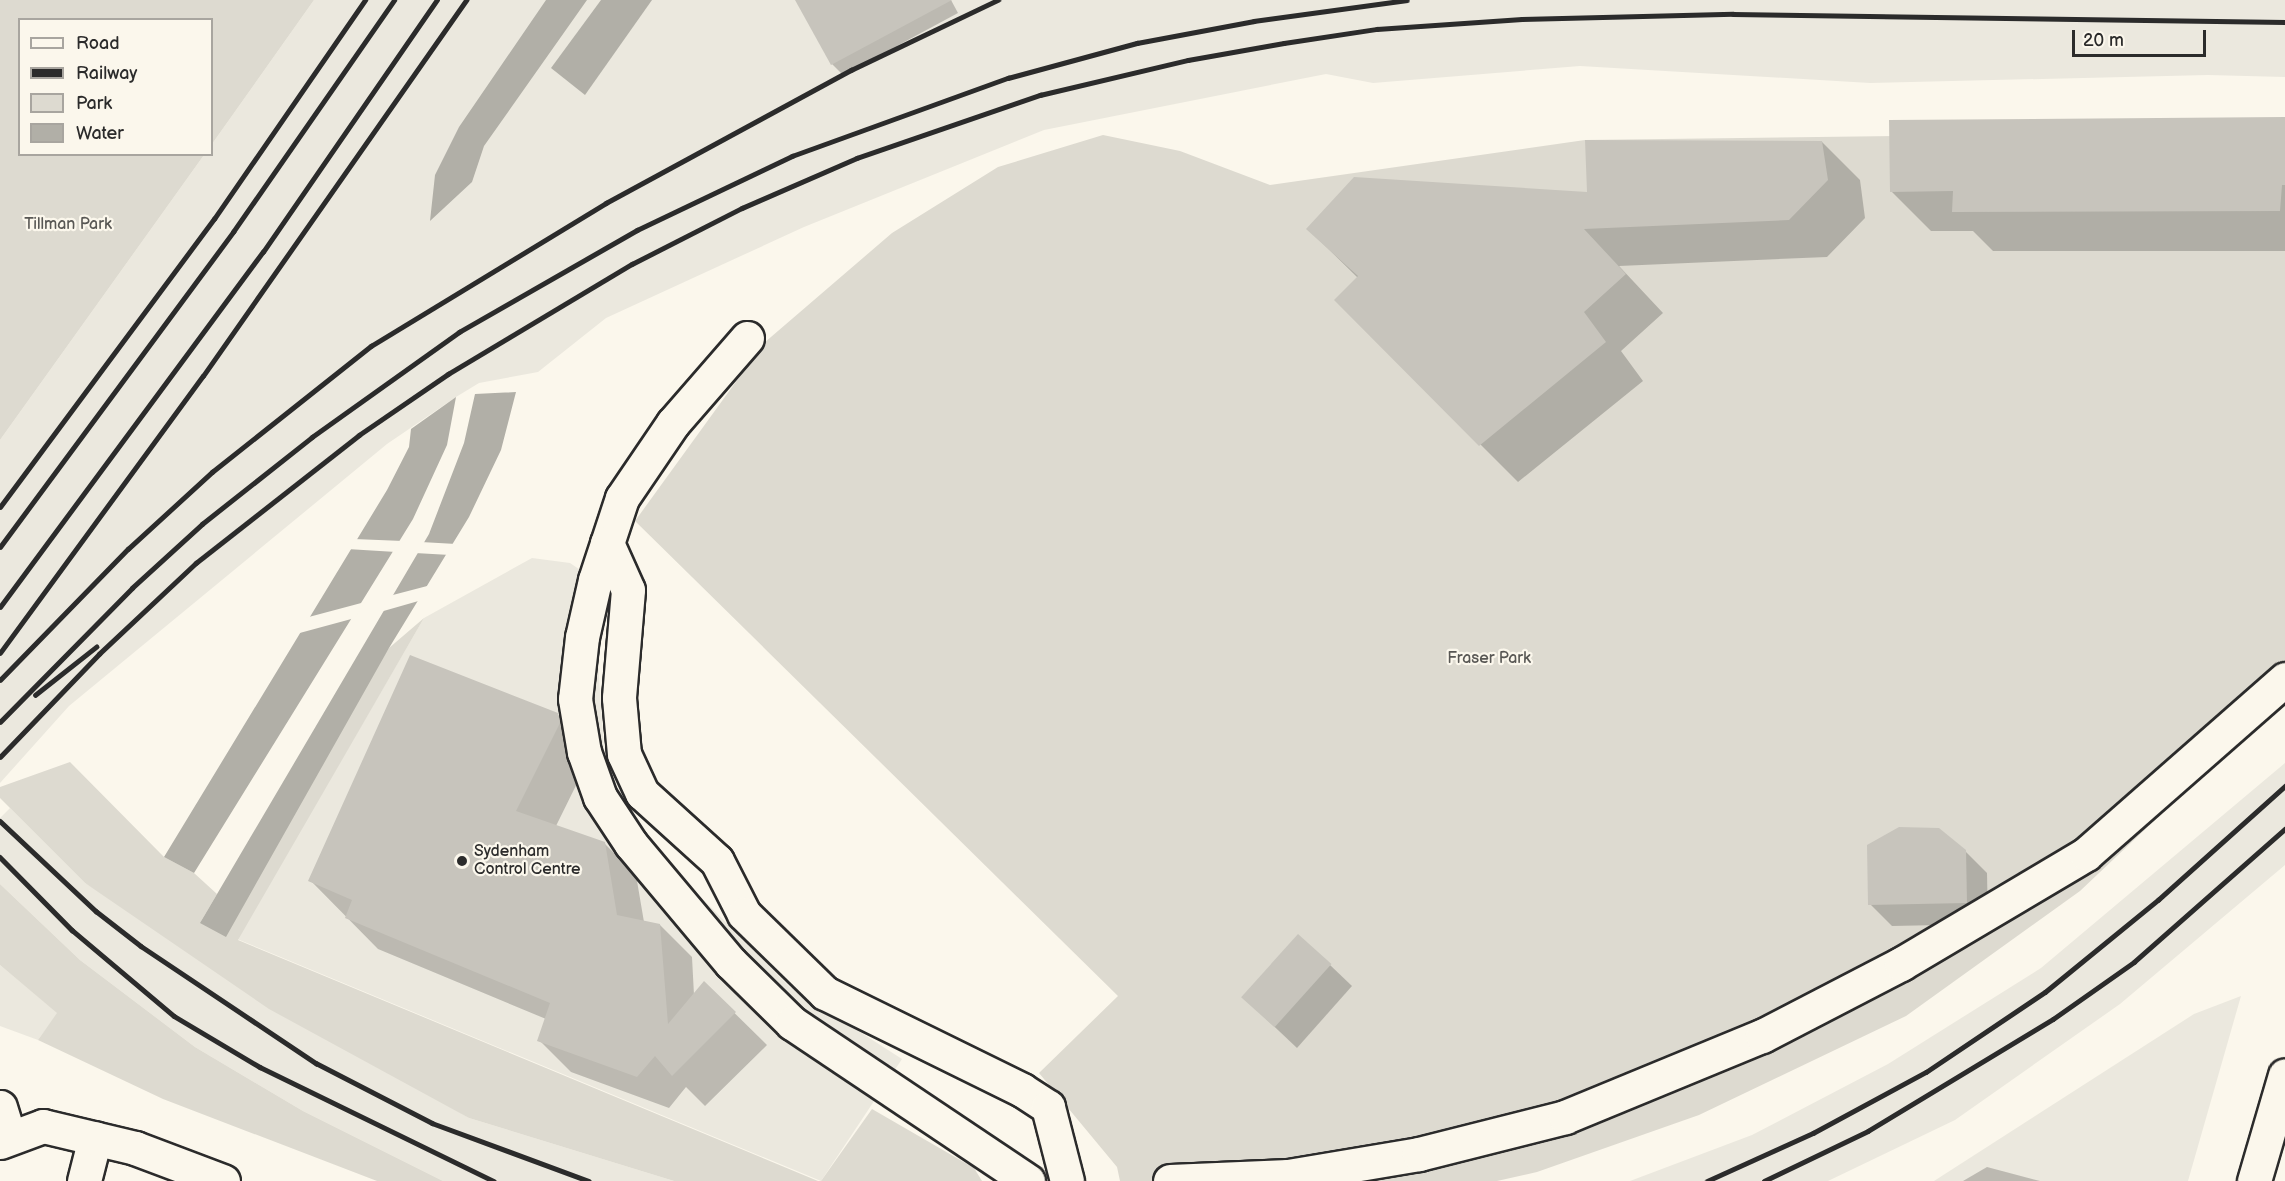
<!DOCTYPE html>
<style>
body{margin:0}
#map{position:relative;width:2285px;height:1181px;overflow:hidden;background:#fbf7ec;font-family:"Balsamiq Sans",sans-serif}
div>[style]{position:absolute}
.built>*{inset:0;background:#ebe8de}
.green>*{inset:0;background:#dddad0}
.water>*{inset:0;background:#b1afa7}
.pier>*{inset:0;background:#fbf7ec}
.shadow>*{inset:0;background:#0003}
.building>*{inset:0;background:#c7c4bc;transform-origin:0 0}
.roads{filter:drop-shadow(2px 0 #2b2b2b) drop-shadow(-2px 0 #2b2b2b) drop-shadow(0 2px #2b2b2b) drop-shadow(0 -2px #2b2b2b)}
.minor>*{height:33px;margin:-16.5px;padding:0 16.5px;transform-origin:16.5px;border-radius:16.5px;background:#fbf7ec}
.major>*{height:33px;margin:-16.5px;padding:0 16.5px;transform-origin:16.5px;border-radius:16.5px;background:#fbf7ec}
.rail>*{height:4.5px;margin:-2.25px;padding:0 2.25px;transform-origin:2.25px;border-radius:2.25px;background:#2b2b2b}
.dots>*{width:16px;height:16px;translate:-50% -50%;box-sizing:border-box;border:3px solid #fbf7ec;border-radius:50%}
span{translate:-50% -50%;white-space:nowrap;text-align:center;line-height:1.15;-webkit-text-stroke:4.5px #fbf7ec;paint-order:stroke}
.park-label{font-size:16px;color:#585754}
.poi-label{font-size:16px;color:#2b2b2b}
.left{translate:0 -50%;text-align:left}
.legend{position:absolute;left:18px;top:18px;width:195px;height:138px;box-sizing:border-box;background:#fbf7ec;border:2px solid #a8a59f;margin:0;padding:8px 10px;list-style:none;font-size:18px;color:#2b2b2b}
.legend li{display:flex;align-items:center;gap:12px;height:30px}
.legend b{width:30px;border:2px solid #a8a59f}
.scale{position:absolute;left:2072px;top:30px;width:134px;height:27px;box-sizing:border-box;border:3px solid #2b2b2b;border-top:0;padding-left:8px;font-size:18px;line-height:21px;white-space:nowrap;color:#2b2b2b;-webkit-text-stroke:4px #fbf7ec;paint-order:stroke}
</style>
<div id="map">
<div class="built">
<i style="clip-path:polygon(314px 0,2285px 0,2285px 77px,2208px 75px,1870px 83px,1580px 66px,1373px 83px,1326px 74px,1044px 130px,804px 227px,606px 318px,538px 372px,479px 383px,456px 397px,387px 444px,69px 706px,0 783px,0 440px,204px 155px,212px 154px,212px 144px)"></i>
<i style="clip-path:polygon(532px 558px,570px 563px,595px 580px,607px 594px,597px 648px,605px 764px,651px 847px,790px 987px,902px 1059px,821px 1181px,237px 939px,424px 618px)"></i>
<i style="clip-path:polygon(2285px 763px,2285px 865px,2120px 1004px,1955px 1120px,1828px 1181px,1630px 1181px,1752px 1135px,1888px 1064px,2041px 968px)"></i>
<i style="clip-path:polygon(10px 808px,85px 883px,469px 1118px,674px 1181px,443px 1181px,303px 1111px,195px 1047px,80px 960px,0 884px,0 818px)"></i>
<i style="clip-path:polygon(0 965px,58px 1013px,38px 1040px,0 1026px)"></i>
<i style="clip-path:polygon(2241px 996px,2188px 1181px,1934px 1181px,2194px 1014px)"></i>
</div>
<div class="green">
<i style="clip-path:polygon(0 0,314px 0,212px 144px,212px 20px,20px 20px,20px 154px,204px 155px,0 440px)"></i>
<i style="clip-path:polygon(2285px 131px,2285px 697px,2080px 891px,1906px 1016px,1699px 1115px,1537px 1172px,1497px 1181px,1120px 1181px,1117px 1167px,1039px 1073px,1118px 996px,635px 521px,764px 343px,892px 233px,998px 167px,1103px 135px,1180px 151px,1270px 185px,1585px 140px)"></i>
<i style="clip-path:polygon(424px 618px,238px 940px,818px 1181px,674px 1181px,469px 1118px,269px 1009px,85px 883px,0 798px,0 787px,70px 762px,164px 857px,194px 873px,217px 894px,200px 923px,389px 648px)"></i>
<i style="clip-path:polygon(0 884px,80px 960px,195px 1047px,303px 1111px,443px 1181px,377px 1181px,163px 1099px,38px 1040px,57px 1013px,0 965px)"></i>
<i style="clip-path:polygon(872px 1109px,974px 1168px,982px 1181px,821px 1181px)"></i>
</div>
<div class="water">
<i style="clip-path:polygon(546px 0,587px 0,484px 146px,472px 182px,430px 221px,435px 175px,459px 127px)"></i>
<i style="clip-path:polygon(601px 0,652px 0,585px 95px,551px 68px)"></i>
<i style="clip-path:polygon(516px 392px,501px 450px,469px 517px,389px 648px,226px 937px,200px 923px,429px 534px,464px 443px,475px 394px)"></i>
<i style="clip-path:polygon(456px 397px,447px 445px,413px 519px,194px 873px,164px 857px,387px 490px,409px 447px,411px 429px)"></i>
</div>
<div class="pier">
<i style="clip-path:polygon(354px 539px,403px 541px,396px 552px,347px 549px)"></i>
<i style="clip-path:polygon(421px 542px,456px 544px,450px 555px,415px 553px)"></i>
<i style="clip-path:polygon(431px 585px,422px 600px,380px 612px,389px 596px)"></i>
<i style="clip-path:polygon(365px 602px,355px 618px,296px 634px,305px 618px)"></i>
</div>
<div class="shadow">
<i style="clip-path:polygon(797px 0,951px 0,958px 13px,843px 75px,832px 64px)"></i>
<i style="clip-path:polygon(2285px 119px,2285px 251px,1993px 251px,1973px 231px,1931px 231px,1891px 191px)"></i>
<i style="clip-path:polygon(1822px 142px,1860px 180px,1865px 218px,1827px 257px,1619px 266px,1663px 313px,1621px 351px,1643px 381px,1518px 482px,1336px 300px,1358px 278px,1308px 229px,1589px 193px)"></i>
<i style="clip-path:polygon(558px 715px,590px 747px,591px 755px,556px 826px,604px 843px,636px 875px,644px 922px,660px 925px,692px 957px,694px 995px,704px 983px,767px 1045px,705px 1106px,686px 1087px,669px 1108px,571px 1072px,539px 1040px,546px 1019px,378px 949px,310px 880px)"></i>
<i style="clip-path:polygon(1965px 851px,1987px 873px,1988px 924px,1892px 926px,1870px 904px)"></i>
<i style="clip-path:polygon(1330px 965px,1352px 986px,1297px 1048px,1243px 997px)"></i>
<i style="clip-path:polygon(1987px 1167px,2040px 1181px,1963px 1181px)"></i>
</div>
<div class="building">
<i style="clip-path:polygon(795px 0,952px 0,831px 65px)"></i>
<i style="clip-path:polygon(2285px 117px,2285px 185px,2282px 185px,2280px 211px,1952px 212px,1953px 191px,1890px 192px,1889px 120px)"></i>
<i style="clip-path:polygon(1585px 140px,1822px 141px,1828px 180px,1789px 220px,1584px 229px,1626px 274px,1584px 312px,1606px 342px,1479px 446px,1334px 300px,1358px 276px,1306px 229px,1354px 177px,1587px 192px)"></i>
<i style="clip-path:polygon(410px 655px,558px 713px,560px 723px,516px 811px,605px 842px,617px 915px,660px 924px,668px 1024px,704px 981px,736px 1012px,672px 1076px,655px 1056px,637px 1077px,537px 1041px,550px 1003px,345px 918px,352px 900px,308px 881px)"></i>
<i style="clip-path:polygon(1899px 827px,1939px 828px,1966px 850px,1967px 903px,1868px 905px,1867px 845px)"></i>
<i style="left:1298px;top:934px;width:45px;height:85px;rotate:42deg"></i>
</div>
<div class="roads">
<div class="minor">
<i style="left:747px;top:338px;width:113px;rotate:131deg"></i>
<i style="left:673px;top:423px;width:91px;rotate:124.2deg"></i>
<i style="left:622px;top:498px;width:86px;rotate:108.2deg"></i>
<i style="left:595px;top:580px;width:58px;rotate:102.8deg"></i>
<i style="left:582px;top:637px;width:62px;rotate:96.4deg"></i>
<i style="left:575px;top:699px;width:54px;rotate:80.4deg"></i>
<i style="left:584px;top:752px;width:48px;rotate:70.4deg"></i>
<i style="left:600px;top:797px;width:56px;rotate:56.6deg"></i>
<i style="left:631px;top:844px;width:155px;rotate:50deg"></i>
<i style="left:731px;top:963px;width:86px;rotate:44.5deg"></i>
<i style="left:792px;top:1023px;width:284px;rotate:33.8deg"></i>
<i style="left:607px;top:543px;width:51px;rotate:65.9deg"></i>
<i style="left:628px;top:590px;width:108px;rotate:94.8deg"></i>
<i style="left:619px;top:698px;width:56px;rotate:84.9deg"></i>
<i style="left:624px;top:754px;width:43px;rotate:65.2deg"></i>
<i style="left:642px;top:793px;width:101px;rotate:42.2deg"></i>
<i style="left:717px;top:861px;width:59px;rotate:63deg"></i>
<i style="left:744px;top:914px;width:113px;rotate:44.3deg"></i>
<i style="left:825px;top:993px;width:220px;rotate:26.2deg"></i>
<i style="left:1022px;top:1090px;width:31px;rotate:33deg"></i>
<i style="left:1048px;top:1107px;width:76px;rotate:75.6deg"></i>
<i style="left:0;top:1107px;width:30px;rotate:73deg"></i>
<i style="left:84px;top:1181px;width:44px;rotate:-75.7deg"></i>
<i style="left:1170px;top:1181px;width:118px;rotate:-2.4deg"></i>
<i style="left:1288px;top:1176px;width:133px;rotate:-9.5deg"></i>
<i style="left:1419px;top:1154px;width:151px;rotate:-14.2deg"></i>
<i style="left:1565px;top:1117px;width:213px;rotate:-22.4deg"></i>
<i style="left:1762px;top:1036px;width:157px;rotate:-27.4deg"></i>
<i style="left:1901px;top:964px;width:215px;rotate:-30.7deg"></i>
<i style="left:2086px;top:854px;width:265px;rotate:-41.3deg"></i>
<i style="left:2254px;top:1181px;width:110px;rotate:-73.7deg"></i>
</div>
<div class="major">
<i style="left:0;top:1142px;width:46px;rotate:-20.4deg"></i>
<i style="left:43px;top:1126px;width:95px;rotate:13.4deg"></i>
<i style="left:135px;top:1148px;width:94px;rotate:20.6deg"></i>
</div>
</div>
<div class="rail">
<i style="left:0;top:507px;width:359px;rotate:-53.4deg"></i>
<i style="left:214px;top:219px;width:266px;rotate:-55.4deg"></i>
<i style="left:0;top:547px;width:392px;rotate:-53.5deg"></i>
<i style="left:233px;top:232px;width:282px;rotate:-55.2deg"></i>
<i style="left:0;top:607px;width:442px;rotate:-53.5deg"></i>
<i style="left:263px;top:252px;width:306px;rotate:-55.4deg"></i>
<i style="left:0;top:653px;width:343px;rotate:-53.8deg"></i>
<i style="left:203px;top:376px;width:459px;rotate:-55deg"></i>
<i style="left:0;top:680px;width:183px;rotate:-45.7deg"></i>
<i style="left:128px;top:549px;width:114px;rotate:-42.5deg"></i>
<i style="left:212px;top:472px;width:203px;rotate:-38.4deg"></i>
<i style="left:371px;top:346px;width:275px;rotate:-31.3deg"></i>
<i style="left:606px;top:203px;width:279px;rotate:-28.5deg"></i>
<i style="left:851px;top:70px;width:163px;rotate:-25.5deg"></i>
<i style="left:35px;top:695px;width:78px;rotate:-38.2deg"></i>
<i style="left:0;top:722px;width:188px;rotate:-45.4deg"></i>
<i style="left:132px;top:588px;width:95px;rotate:-42.4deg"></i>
<i style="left:202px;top:524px;width:140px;rotate:-38.3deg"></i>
<i style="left:312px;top:437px;width:181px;rotate:-35.5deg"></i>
<i style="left:459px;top:332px;width:205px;rotate:-29.8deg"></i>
<i style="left:637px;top:230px;width:172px;rotate:-25.5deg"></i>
<i style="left:792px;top:156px;width:230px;rotate:-19.9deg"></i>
<i style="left:1008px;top:78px;width:134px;rotate:-15.2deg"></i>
<i style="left:1137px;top:43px;width:119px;rotate:-10.6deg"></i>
<i style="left:1254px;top:21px;width:154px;rotate:-7.8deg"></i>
<i style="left:0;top:757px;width:143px;rotate:-46.1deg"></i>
<i style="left:99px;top:654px;width:133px;rotate:-43.2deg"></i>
<i style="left:196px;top:563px;width:207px;rotate:-38.1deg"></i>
<i style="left:359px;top:435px;width:108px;rotate:-34.4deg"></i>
<i style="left:448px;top:374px;width:214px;rotate:-30.9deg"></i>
<i style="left:632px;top:264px;width:123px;rotate:-27deg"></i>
<i style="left:742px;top:208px;width:125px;rotate:-23.5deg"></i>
<i style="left:857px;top:158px;width:194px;rotate:-19deg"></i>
<i style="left:1040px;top:95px;width:152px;rotate:-13.3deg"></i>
<i style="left:1188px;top:60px;width:97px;rotate:-10deg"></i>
<i style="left:1284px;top:43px;width:94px;rotate:-8.6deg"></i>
<i style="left:1377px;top:29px;width:145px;rotate:-3.9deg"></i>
<i style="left:1522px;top:19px;width:211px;rotate:-1.4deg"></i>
<i style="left:1733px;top:14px;width:552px;rotate:0.83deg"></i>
<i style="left:0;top:821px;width:132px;rotate:43.2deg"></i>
<i style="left:96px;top:911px;width:57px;rotate:37.9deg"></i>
<i style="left:141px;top:946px;width:211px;rotate:33.8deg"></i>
<i style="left:316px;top:1063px;width:131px;rotate:27.3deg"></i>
<i style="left:432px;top:1123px;width:167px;rotate:20.3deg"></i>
<i style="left:0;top:857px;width:103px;rotate:45.4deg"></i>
<i style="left:72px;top:930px;width:133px;rotate:40.1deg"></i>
<i style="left:174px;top:1016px;width:100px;rotate:30.7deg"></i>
<i style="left:260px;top:1067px;width:260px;rotate:26deg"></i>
<i style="left:1707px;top:1181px;width:116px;rotate:-24.4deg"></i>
<i style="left:1813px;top:1133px;width:128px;rotate:-28.4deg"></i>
<i style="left:1926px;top:1072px;width:143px;rotate:-33.9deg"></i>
<i style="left:2045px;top:992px;width:146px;rotate:-39.2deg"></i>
<i style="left:2158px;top:900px;width:171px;rotate:-41.9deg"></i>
<i style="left:1764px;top:1181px;width:115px;rotate:-25.7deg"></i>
<i style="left:1868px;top:1131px;width:216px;rotate:-31.2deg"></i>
<i style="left:2053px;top:1019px;width:99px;rotate:-35.1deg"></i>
<i style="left:2134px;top:962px;width:201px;rotate:-41.4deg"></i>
</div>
<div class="dots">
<i style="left:462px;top:861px;background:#2b2b2b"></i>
</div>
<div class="park-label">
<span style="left:68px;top:225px">Tillman Park</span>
<span style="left:1489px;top:659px">Fraser Park</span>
</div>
<div class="poi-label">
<span class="left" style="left:474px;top:861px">Sydenham<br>Control Centre</span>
</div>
<ul class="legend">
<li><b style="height:8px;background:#fbf7ec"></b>Road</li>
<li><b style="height:8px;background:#2b2b2b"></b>Railway</li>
<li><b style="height:16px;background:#dddad0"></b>Park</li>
<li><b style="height:16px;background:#b1afa7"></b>Water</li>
</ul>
<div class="scale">20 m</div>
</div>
